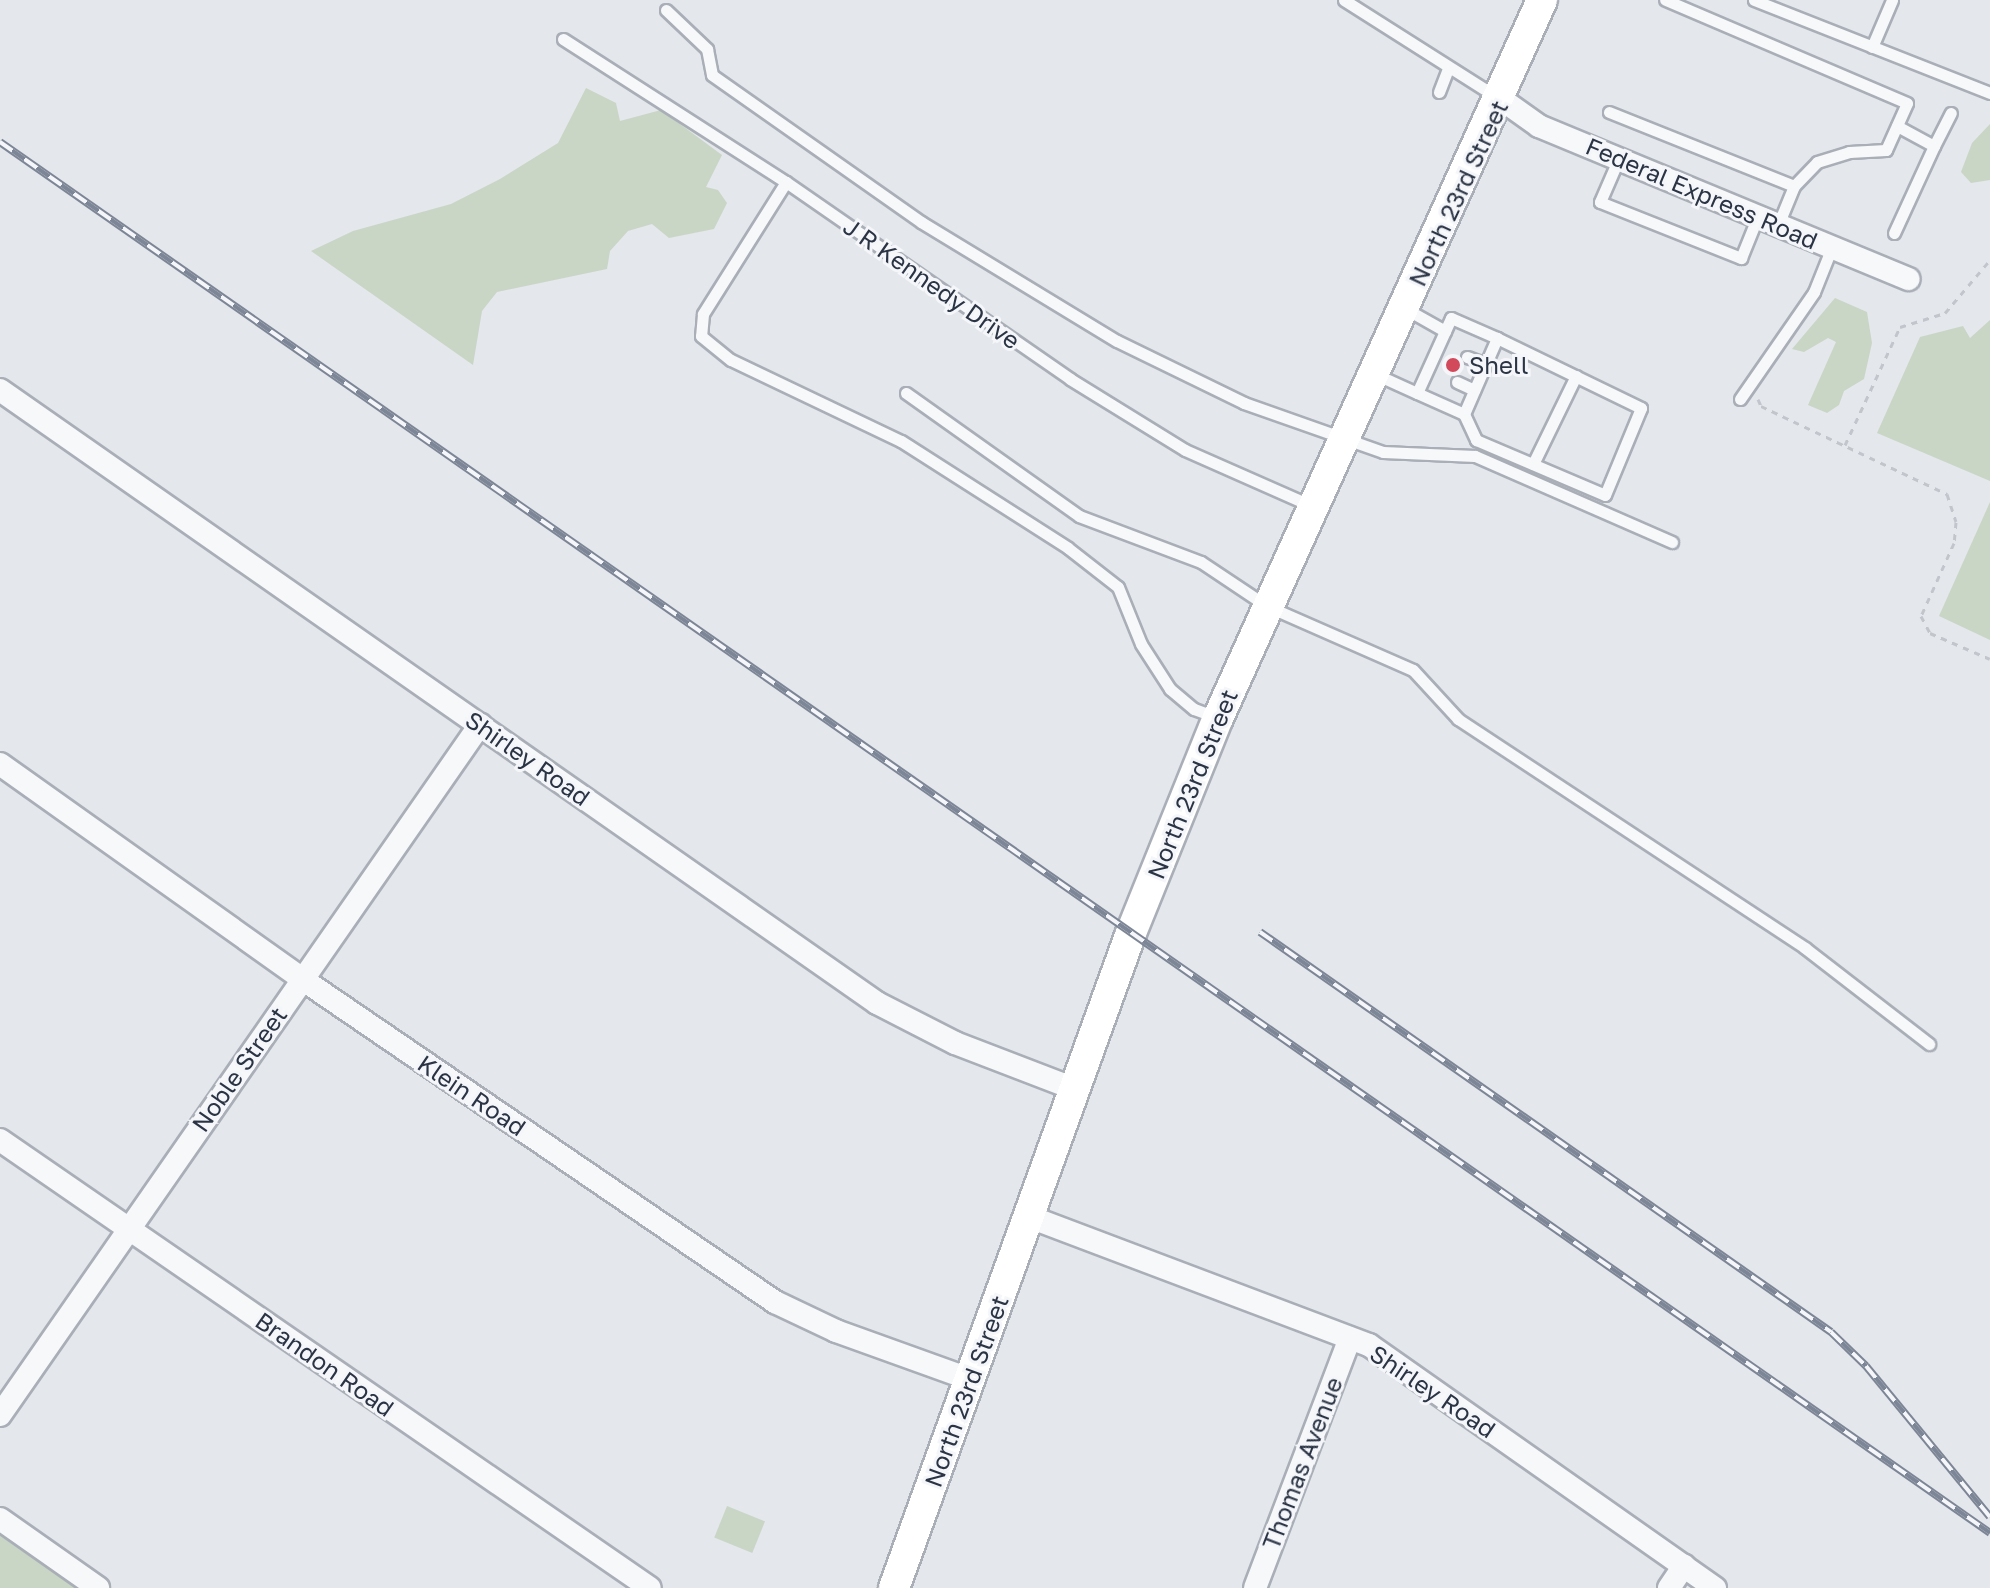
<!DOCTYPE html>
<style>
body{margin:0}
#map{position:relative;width:1990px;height:1588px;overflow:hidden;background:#e4e7ec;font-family:"Golos Text",sans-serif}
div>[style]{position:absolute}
.green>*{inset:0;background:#c9d6c5;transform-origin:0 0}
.path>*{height:3px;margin-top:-1.5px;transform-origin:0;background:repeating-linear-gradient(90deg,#c2c5cb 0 6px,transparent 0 12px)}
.roads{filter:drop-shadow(2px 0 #a9aeb7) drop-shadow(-2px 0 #a9aeb7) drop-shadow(0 2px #a9aeb7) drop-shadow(0 -2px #a9aeb7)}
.lane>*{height:11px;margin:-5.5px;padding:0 5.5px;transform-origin:5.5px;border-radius:5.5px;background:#f7f8fa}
.street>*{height:22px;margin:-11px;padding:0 11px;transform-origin:11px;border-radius:11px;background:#f7f8fa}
.secondary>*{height:30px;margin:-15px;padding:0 15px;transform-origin:15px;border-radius:15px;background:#fff}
.rail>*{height:8px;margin-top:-4px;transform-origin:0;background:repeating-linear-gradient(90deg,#f4f6f9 0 15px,#7d8696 0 30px);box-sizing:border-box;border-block:2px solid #7d8696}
.dots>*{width:22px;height:22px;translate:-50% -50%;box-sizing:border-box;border:4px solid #f4f6f9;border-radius:50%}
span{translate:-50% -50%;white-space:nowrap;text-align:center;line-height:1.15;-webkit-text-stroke:6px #f4f6f9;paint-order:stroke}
.street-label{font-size:24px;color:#2b3445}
.poi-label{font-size:24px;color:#2b3445}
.left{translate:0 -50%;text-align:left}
</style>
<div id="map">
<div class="green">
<i style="clip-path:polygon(586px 88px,616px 103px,620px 121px,661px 110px,722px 155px,706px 187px,718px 190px,727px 203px,714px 229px,669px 238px,652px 224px,628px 231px,610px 251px,607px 269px,497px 292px,482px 311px,473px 365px,311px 251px,353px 231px,451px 204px,500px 179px,558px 143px)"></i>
<i style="clip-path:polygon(1990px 124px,1990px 180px,1971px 183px,1961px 172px,1972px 143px)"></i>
<i style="clip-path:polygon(1835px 298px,1867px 312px,1872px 343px,1864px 379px,1844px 391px,1839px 405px,1827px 413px,1808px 405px,1836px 342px,1828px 338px,1804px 352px,1792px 349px)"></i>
<i style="clip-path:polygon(1990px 320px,1990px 481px,1877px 433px,1920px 337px,1963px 326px,1970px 338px)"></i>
<i style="clip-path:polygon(1990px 502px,1990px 640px,1939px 616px)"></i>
<i style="left:727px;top:1506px;width:41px;height:34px;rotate:22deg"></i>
<i style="clip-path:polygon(0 1531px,82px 1588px,0 1588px)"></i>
</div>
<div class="path">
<i style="left:1758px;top:399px;width:8px;rotate:67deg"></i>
<i style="left:1761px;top:406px;width:206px;rotate:25.3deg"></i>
<i style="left:1947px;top:494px;width:29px;rotate:72deg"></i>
<i style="left:1956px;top:522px;width:21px;rotate:95deg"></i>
<i style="left:1954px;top:543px;width:80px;rotate:114.3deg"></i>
<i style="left:1921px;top:616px;width:19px;rotate:62deg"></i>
<i style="left:1930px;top:633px;width:65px;rotate:23.4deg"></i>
<i style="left:1845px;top:445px;width:130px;rotate:-65deg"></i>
<i style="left:1900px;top:327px;width:47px;rotate:-17.3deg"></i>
<i style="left:1945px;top:313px;width:70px;rotate:-49.7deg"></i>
</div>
<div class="roads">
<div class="lane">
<i style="left:1344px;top:0;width:181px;rotate:32.4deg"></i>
<i style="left:1754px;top:0;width:254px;rotate:21.5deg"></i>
<i style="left:666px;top:10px;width:57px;rotate:43.6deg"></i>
<i style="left:707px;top:49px;width:26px;rotate:79deg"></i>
<i style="left:712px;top:75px;width:256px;rotate:35.1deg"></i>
<i style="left:921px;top:222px;width:229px;rotate:31.3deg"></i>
<i style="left:1117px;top:341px;width:141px;rotate:26deg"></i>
<i style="left:1244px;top:403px;width:147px;rotate:19.4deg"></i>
<i style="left:1383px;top:452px;width:92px;rotate:2.5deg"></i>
<i style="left:1475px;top:456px;width:215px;rotate:23.6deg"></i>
<i style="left:563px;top:39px;width:265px;rotate:32.7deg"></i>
<i style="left:786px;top:182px;width:346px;rotate:34.7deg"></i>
<i style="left:1070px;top:379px;width:135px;rotate:31.7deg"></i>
<i style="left:1185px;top:450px;width:139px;rotate:23.8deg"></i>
<i style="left:1872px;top:47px;width:51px;rotate:-66.9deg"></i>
<i style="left:1439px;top:92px;width:26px;rotate:-69deg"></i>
<i style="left:1609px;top:112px;width:199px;rotate:21.8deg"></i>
<i style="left:1794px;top:186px;width:33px;rotate:-46deg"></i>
<i style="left:1817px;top:162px;width:34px;rotate:-17deg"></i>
<i style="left:1849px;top:152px;width:37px;rotate:-3deg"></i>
<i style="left:1886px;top:150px;width:51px;rotate:-65.9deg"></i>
<i style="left:1907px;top:103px;width:263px;rotate:-156.9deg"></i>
<i style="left:1934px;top:146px;width:37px;rotate:-63deg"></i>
<i style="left:1619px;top:158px;width:48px;rotate:113.4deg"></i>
<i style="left:1600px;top:202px;width:152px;rotate:21.7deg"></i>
<i style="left:1741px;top:258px;width:45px;rotate:-68deg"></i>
<i style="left:786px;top:182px;width:156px;rotate:122.2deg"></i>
<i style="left:703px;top:314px;width:22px;rotate:95deg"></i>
<i style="left:701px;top:336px;width:38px;rotate:39deg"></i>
<i style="left:731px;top:360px;width:188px;rotate:25.5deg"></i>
<i style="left:901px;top:441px;width:198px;rotate:32.6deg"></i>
<i style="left:1068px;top:548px;width:63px;rotate:38deg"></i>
<i style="left:1118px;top:587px;width:61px;rotate:68deg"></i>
<i style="left:1141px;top:644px;width:54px;rotate:57.2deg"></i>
<i style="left:1170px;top:689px;width:31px;rotate:40deg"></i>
<i style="left:1194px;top:709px;width:23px;rotate:20deg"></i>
<i style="left:1778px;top:225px;width:42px;rotate:-67.7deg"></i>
<i style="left:1894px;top:233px;width:96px;rotate:-65.3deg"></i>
<i style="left:1934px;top:146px;width:42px;rotate:-151.6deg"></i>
<i style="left:1406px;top:309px;width:45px;rotate:29.4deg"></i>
<i style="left:1467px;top:357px;width:20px;rotate:20deg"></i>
<i style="left:1375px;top:374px;width:46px;rotate:24.3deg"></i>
<i style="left:1417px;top:393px;width:51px;rotate:24.1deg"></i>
<i style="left:1464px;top:414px;width:83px;rotate:-66.5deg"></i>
<i style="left:1497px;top:338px;width:50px;rotate:-156.5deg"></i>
<i style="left:1451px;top:318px;width:82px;rotate:114.4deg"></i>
<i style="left:1457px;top:382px;width:19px;rotate:25deg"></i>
<i style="left:906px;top:393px;width:212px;rotate:35.4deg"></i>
<i style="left:1079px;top:516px;width:130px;rotate:20.7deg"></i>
<i style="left:1201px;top:562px;width:79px;rotate:33.7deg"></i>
<i style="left:1267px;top:606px;width:159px;rotate:23.7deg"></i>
<i style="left:1413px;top:670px;width:67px;rotate:47.4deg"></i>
<i style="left:1458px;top:719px;width:416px;rotate:33.4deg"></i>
<i style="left:1805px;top:948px;width:157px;rotate:37.7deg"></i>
<i style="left:1740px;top:399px;width:130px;rotate:-55.3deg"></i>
<i style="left:1814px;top:292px;width:48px;rotate:-68.2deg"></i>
<i style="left:1464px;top:414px;width:29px;rotate:65deg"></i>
<i style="left:1476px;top:440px;width:140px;rotate:23.1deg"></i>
<i style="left:1605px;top:495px;width:94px;rotate:-67.5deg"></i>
<i style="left:1641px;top:408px;width:160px;rotate:-154.1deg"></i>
<i style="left:1533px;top:464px;width:98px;rotate:-64deg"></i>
</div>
<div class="street">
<i style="left:1501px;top:99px;width:47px;rotate:35.4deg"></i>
<i style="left:1539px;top:126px;width:400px;rotate:22.5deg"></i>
<i style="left:0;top:390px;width:1070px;rotate:34.95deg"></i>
<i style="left:877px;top:1003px;width:88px;rotate:27.1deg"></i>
<i style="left:955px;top:1043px;width:129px;rotate:21deg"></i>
<i style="left:0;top:764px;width:371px;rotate:35.4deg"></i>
<i style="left:302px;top:979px;width:573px;rotate:34.33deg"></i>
<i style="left:775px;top:1302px;width:68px;rotate:25.4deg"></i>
<i style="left:836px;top:1331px;width:141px;rotate:19.8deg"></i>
<i style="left:0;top:1140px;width:789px;rotate:34.58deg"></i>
<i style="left:1030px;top:1217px;width:362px;rotate:20.7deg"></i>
<i style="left:1369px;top:1345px;width:423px;rotate:35.1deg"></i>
<i style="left:0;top:1415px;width:841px;rotate:-55.18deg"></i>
<i style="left:0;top:1519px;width:120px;rotate:35.1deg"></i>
<i style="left:1255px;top:1588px;width:267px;rotate:-69.2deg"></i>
<i style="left:1669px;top:1588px;width:27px;rotate:-56deg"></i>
</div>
<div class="secondary">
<i style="left:894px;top:1588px;width:697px;rotate:-70.11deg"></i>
<i style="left:1131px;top:933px;width:232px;rotate:-68deg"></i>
<i style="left:1218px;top:718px;width:788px;rotate:-65.71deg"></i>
</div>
</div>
<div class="rail">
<i style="left:0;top:142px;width:2428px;rotate:34.95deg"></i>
<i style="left:1260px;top:932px;width:697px;rotate:35.01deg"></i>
<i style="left:1831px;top:1332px;width:49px;rotate:44.2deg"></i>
<i style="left:1866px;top:1366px;width:195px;rotate:50.6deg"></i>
</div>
<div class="dots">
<i style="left:1453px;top:365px;background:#d1495b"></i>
</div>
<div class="street-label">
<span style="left:1458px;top:193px;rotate:-65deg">North 23rd Street</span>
<span style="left:1702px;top:193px;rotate:23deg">Federal Express Road</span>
<span style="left:932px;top:283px;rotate:35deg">J R Kennedy Drive</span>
<span style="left:528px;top:758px;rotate:35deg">Shirley Road</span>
<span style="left:1192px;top:784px;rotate:-68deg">North 23rd Street</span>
<span style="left:239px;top:1069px;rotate:-55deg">Noble Street</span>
<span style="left:472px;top:1095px;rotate:34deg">Klein Road</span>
<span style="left:325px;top:1364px;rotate:35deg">Brandon Road</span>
<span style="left:966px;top:1391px;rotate:-70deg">North 23rd Street</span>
<span style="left:1433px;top:1391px;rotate:34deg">Shirley Road</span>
<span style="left:1302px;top:1463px;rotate:-69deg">Thomas Avenue</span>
</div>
<div class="poi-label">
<span class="left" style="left:1469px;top:365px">Shell</span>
</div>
</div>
